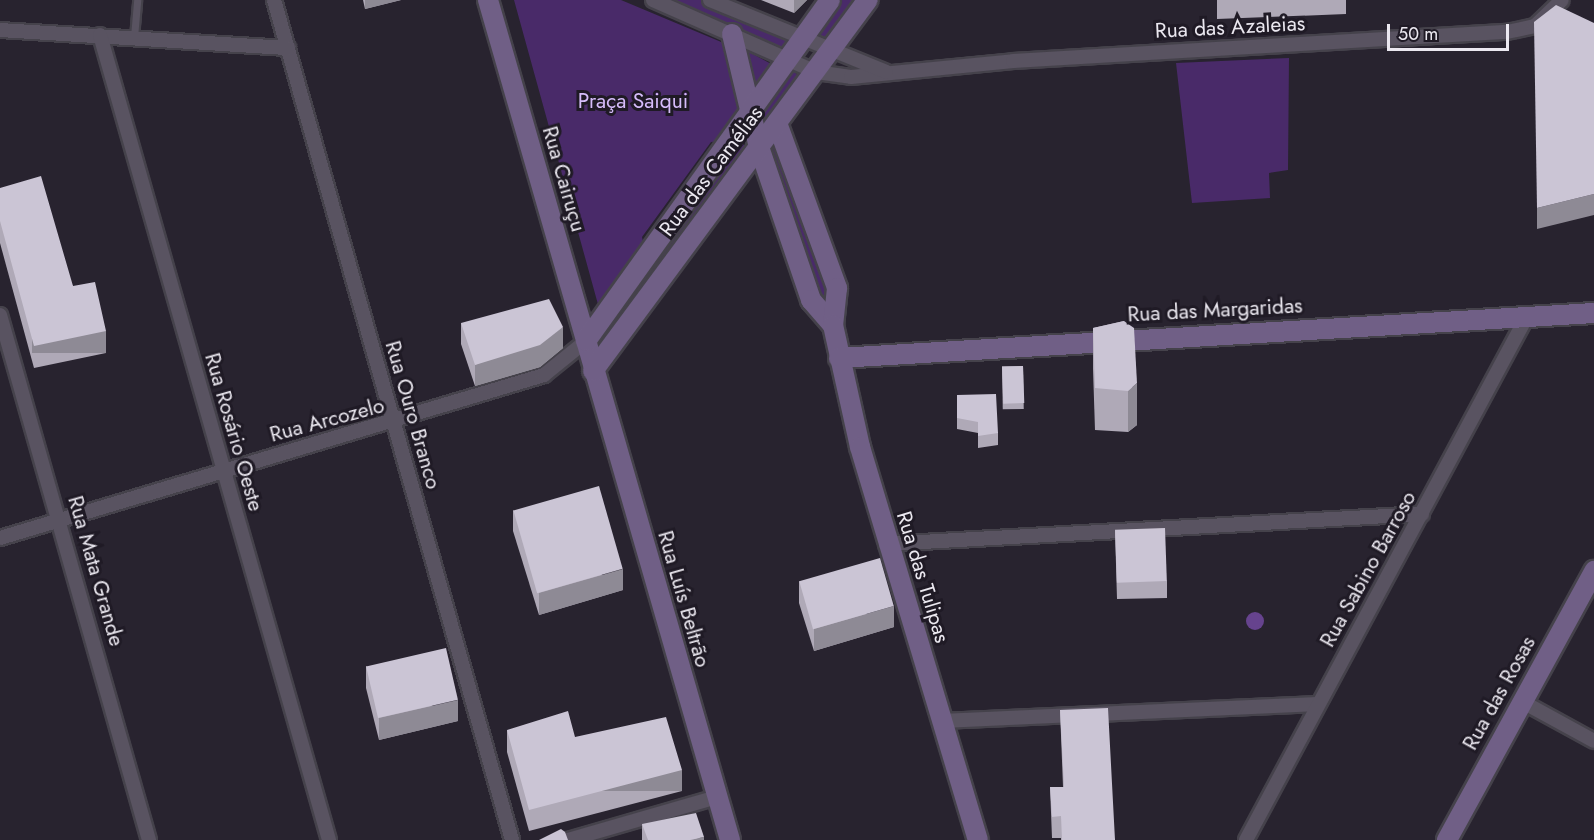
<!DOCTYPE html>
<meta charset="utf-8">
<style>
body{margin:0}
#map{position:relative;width:1594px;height:840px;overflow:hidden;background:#28232f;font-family:Jost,sans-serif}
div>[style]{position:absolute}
.green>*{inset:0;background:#492a69}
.water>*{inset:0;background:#66438e}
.round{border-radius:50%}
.roads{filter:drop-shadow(2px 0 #45424b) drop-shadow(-2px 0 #45424b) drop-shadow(0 2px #45424b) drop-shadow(0 -2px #45424b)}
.lane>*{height:7px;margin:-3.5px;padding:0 3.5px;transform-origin:3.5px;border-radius:3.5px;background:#595361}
.street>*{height:14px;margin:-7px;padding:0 7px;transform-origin:7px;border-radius:7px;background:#595361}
.secondary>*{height:20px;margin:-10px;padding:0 10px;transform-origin:10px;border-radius:10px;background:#705f86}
.wall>*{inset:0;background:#afa9b7;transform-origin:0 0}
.shaded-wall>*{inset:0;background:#8e8a95;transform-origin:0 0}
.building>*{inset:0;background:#cbc5d5;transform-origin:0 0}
span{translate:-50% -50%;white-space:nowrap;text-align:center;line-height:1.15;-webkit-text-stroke:6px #1f1a25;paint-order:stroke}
.street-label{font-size:21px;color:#ebe8f0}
.park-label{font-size:21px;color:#d6bcfb}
.scale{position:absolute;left:1387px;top:24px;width:122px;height:27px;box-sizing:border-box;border:3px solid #ebe8f0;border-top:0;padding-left:8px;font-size:18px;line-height:21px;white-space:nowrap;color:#ebe8f0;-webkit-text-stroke:4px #1f1a25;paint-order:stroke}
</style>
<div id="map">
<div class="green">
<i style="clip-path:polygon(514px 0,621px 0,726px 44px,741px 113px,721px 141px,711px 142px,642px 237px,644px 246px,599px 308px)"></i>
<i style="clip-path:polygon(659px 0,701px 0,785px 35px,787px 45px,783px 50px)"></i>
<i style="clip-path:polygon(839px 0,861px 0,830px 42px,819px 39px,817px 33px)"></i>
<i style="clip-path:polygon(747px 51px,775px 66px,755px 97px,744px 55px)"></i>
<i style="clip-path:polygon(1289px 58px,1288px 170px,1269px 173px,1270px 198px,1192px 203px,1176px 63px)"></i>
<i style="clip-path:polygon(792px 69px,800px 78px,767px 121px,762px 119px,759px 116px)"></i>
<i style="clip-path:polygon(776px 137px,834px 299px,822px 308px,767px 151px)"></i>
<i style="clip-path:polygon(739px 142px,747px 147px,602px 341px,598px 336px)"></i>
</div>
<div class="water">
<i class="round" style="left:1246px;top:612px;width:18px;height:18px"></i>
</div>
<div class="roads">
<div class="lane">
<i style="left:134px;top:37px;width:37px;rotate:-85deg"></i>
</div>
<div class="street">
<i style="left:274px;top:0;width:873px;rotate:74.18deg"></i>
<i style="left:653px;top:0;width:178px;rotate:23.8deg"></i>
<i style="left:816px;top:72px;width:35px;rotate:8deg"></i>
<i style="left:851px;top:77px;width:163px;rotate:-5.6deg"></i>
<i style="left:1013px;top:61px;width:495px;rotate:-3.4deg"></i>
<i style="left:1507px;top:32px;width:29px;rotate:-12deg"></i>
<i style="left:1535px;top:26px;width:37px;rotate:-44deg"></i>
<i style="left:710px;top:0;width:190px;rotate:22.2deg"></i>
<i style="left:0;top:30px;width:289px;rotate:3.6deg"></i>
<i style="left:100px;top:35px;width:837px;rotate:74.12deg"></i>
<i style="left:0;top:315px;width:546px;rotate:74.16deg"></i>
<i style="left:0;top:538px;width:568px;rotate:-16.68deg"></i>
<i style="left:544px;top:375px;width:54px;rotate:-39deg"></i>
<i style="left:886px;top:544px;width:537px;rotate:-3.2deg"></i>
<i style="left:1521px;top:701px;width:83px;rotate:28.7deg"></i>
<i style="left:943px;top:721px;width:374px;rotate:-2.6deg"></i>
<i style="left:568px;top:840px;width:155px;rotate:-16.1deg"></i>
<i style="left:1246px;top:840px;width:592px;rotate:-61.79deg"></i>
</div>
<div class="secondary">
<i style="left:488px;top:0;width:874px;rotate:73.93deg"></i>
<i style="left:732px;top:34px;width:116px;rotate:76.6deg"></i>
<i style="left:759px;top:147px;width:162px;rotate:71.2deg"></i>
<i style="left:811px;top:300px;width:33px;rotate:49deg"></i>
<i style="left:777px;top:123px;width:176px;rotate:70deg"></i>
<i style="left:837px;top:288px;width:37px;rotate:96deg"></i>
<i style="left:833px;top:325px;width:125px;rotate:77.5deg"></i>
<i style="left:860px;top:447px;width:410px;rotate:73.3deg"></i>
<i style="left:586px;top:341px;width:419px;rotate:-54.4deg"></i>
<i style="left:839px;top:358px;width:756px;rotate:-3.41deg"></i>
<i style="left:593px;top:371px;width:462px;rotate:-53.5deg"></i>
<i style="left:1447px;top:840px;width:307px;rotate:-61.3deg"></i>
</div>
</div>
<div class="wall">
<i style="clip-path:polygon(363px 0,401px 0,365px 9px)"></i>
<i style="clip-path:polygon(761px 0,807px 0,794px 13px)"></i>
<i style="clip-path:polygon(1217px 0,1346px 0,1346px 14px,1217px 19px)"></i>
<i style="clip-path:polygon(0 188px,73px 286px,106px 353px,34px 368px,0 243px)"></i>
<i style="clip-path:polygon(1124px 321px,1137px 425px,1128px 432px,1095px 430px,1093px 369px,1093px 328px)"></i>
<i style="clip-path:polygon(461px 323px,563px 348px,540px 367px,475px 386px,461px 344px)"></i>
<i style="left:1023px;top:366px;width:43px;height:21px;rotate:89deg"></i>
<i style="clip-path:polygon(957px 395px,998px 433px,998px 445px,978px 448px,978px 433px,957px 429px)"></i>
<i style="clip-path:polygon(513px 510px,623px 590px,539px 615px,513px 531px)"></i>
<i style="clip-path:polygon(1115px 530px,1167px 581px,1167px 598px,1117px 599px)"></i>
<i style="clip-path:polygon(799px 581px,894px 627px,814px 651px,799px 603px)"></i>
<i style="clip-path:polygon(366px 666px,458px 721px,379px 740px,366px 688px)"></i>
<i style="clip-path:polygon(1060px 710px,1115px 840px,1061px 840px,1061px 838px,1052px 838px,1050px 787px,1063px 787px)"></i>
<i style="clip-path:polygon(507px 730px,575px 737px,682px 791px,529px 831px,507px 752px)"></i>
<i style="clip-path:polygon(642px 824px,704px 840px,642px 840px)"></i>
</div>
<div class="shaded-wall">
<i style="clip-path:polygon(365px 0,401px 0,365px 9px)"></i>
<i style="clip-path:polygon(794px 0,807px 0,794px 13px)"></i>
<i style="clip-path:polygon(1594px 194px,1594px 215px,1537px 229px,1537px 208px)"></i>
<i style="clip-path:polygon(563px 327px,563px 348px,540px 367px,475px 386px,475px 365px)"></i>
<i style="left:106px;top:331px;width:22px;height:74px;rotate:90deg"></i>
<i style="clip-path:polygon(1137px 383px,1137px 425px,1128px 432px,1128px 391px)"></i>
<i style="clip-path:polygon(623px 569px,623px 590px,539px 615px,539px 593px)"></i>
<i style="clip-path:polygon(894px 606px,894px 627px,814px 651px,814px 629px)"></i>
<i style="clip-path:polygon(458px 700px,458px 721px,379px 740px,379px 718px)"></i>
<i style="left:682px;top:770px;width:21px;height:158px;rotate:90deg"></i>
<i style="clip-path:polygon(704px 837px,704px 840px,690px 840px)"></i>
</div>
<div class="building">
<i style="clip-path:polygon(1556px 5px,1594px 23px,1594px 194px,1537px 208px,1534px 22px)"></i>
<i style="clip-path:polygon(41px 176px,73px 286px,95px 282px,106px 331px,34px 346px,0 221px,0 188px)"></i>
<i style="clip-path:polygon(549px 299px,563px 327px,540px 345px,475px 365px,461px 323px)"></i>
<i style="clip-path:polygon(1124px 321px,1134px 328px,1137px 383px,1128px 391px,1095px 388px,1093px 328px)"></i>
<i style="left:1023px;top:366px;width:37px;height:21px;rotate:88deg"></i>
<i style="clip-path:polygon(996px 394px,998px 433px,978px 436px,978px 422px,957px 418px,957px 395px)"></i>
<i style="left:599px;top:486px;width:86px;height:89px;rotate:74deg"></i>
<i style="left:1165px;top:528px;width:53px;height:50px;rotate:88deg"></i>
<i style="left:880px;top:558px;width:50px;height:84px;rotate:74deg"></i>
<i style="left:446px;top:648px;width:53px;height:82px;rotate:77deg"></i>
<i style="clip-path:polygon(1108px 708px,1115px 840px,1062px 840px,1061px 816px,1052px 817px,1050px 787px,1064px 787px,1060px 710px)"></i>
<i style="clip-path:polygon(568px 711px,575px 737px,666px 717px,682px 770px,529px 810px,507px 730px)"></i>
<i style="clip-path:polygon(696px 813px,704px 837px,690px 840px,648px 840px,642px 824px)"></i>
<i style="clip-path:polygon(561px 829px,565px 832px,568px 840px,539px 840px)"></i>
</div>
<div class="street-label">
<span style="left:1230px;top:27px;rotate:-3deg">Rua das Azaleias</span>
<span style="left:711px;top:171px;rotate:-53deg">Rua das Camélias</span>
<span style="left:564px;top:179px;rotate:74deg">Rua Cairuçu</span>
<span style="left:1215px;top:310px;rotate:-3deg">Rua das Margaridas</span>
<span style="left:413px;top:415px;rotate:74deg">Rua Ouro Branco</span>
<span style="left:327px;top:420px;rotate:-15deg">Rua Arcozelo</span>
<span style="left:234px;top:432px;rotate:74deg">Rua Rosário Oeste</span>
<span style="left:1368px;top:569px;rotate:-61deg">Rua Sabino Barroso</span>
<span style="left:96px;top:571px;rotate:74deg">Rua Mata Grande</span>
<span style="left:923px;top:577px;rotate:73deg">Rua das Tulipas</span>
<span style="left:684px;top:599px;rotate:74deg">Rua Luís Beltrão</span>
<span style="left:1499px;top:693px;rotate:-61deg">Rua das Rosas</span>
</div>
<div class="park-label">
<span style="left:633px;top:101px">Praça Saiqui</span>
</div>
<div class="scale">50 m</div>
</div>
